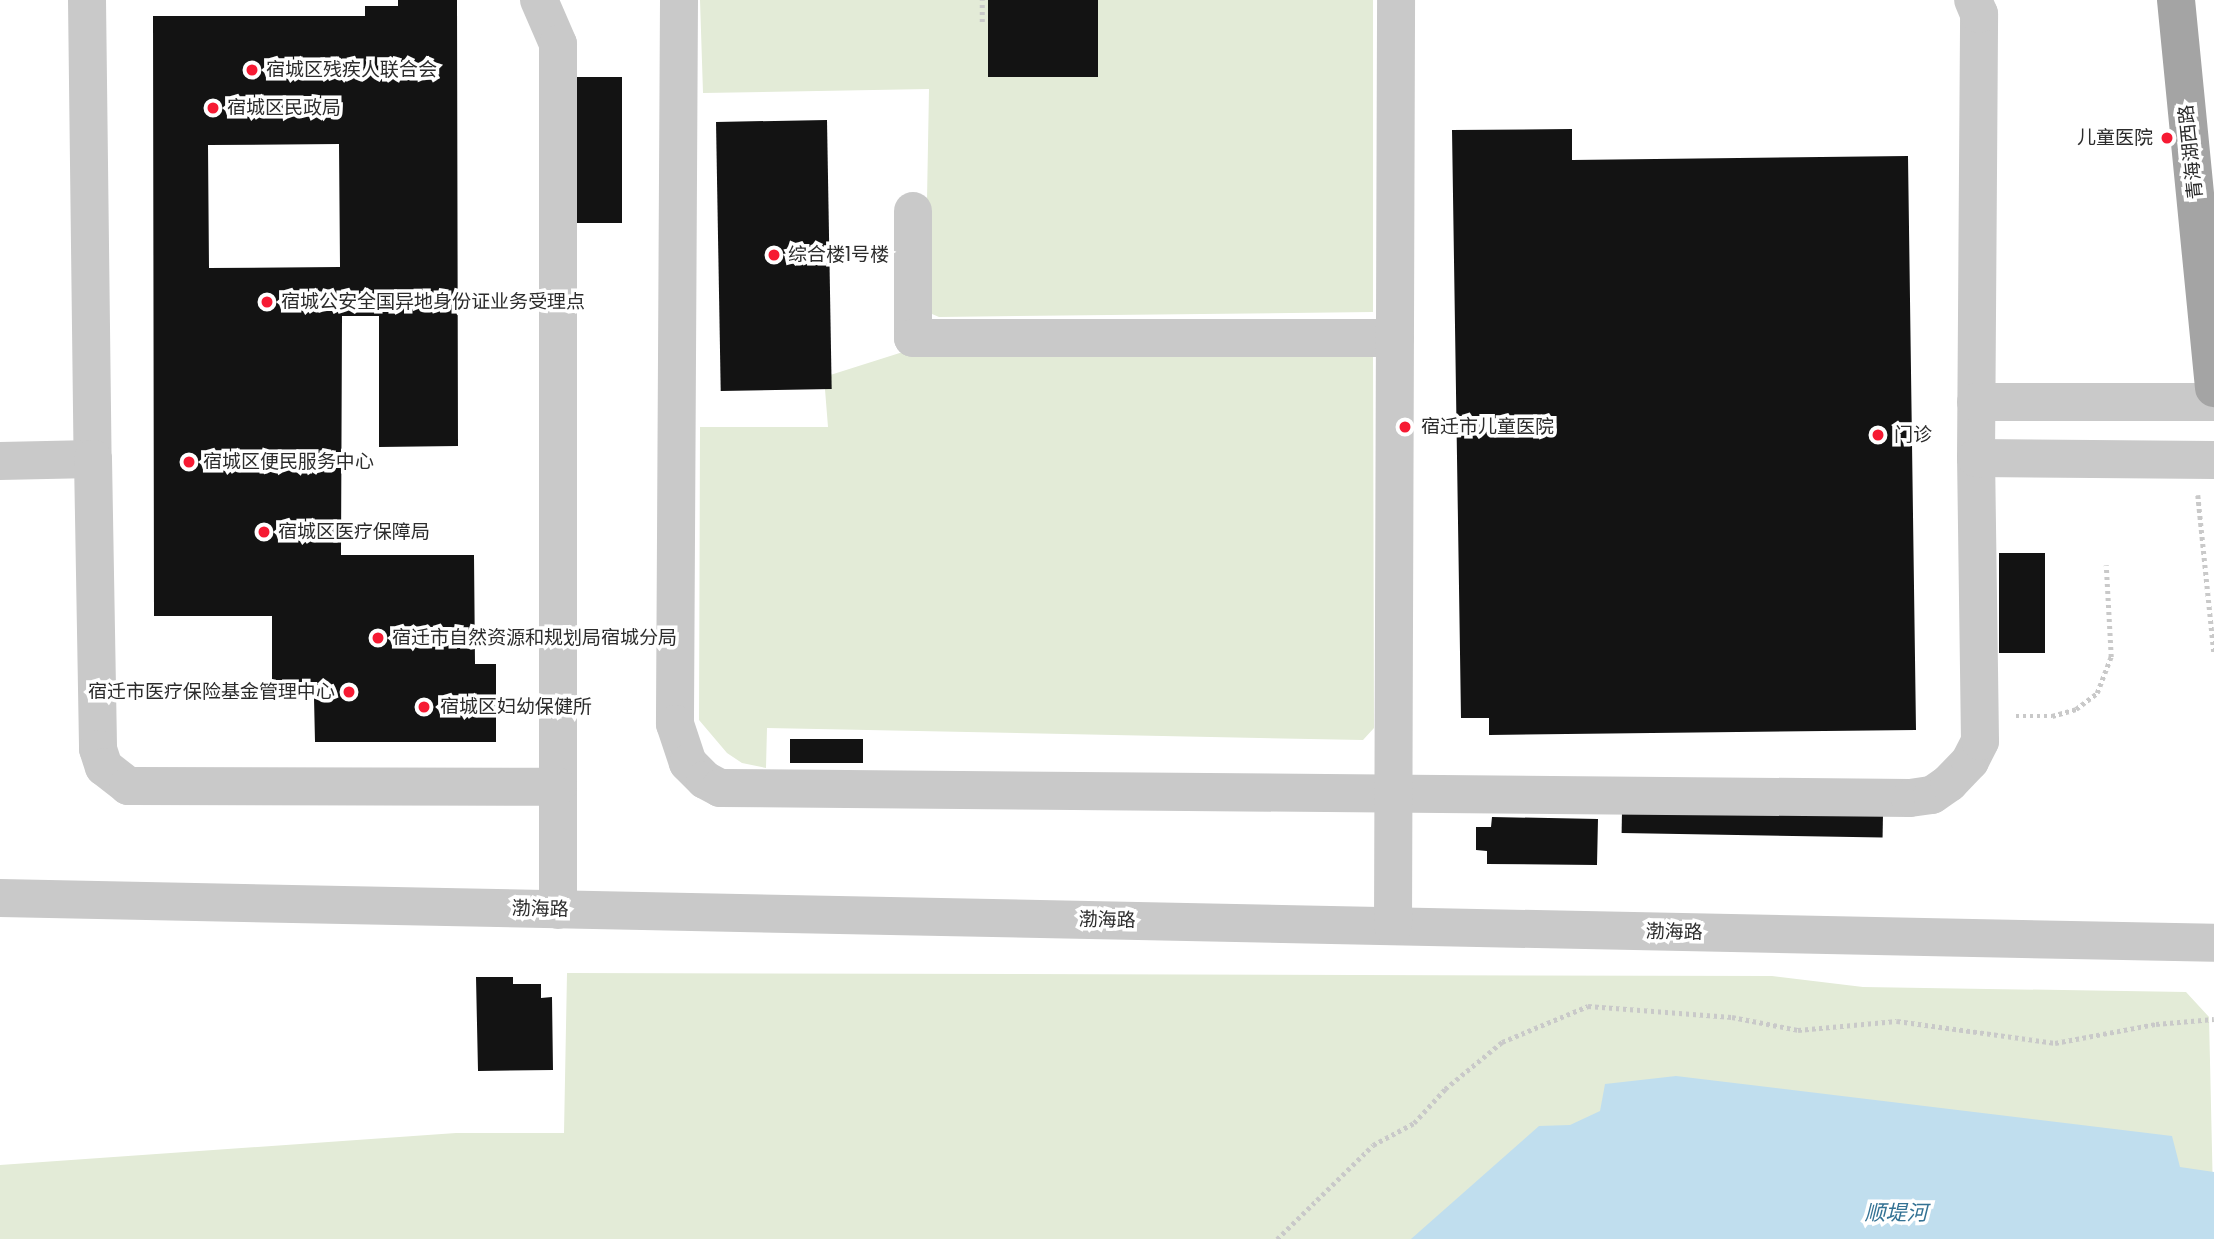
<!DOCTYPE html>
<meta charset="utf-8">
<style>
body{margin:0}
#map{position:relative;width:2214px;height:1239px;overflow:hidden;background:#fff;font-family:Poppins,"Noto Sans SC",sans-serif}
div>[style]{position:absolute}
.green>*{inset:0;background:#e3ebd7}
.water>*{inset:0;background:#c0deee}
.building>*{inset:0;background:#131313;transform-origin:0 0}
.path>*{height:4.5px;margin-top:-2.25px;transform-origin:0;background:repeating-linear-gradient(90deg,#c9c9c9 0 3.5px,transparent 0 7px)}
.minor>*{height:38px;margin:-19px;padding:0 19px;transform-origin:19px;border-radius:19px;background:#c9c9c9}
.major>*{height:38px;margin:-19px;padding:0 19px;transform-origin:19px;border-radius:19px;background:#a4a4a4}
.dots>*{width:19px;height:19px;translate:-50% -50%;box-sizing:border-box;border:4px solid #fff;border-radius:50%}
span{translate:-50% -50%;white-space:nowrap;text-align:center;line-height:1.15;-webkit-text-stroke:7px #fff;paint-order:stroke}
.poi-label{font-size:19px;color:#2c2c2c}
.left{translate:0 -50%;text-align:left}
.right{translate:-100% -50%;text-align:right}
.street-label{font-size:19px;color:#2c2c2c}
.water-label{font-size:21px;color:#337294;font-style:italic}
</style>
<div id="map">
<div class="green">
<i style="clip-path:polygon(700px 0,1373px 0,1373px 312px,939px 317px,925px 311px,929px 89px,703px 93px)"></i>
<i style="clip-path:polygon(906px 351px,1373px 352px,1374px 728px,1363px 740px,767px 728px,766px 768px,742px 763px,727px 753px,699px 720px,700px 427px,828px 427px,824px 377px)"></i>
<i style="clip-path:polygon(567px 973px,1772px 976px,1863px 987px,2186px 992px,2209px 1017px,2214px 1239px,0 1239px,0 1165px,456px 1133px,564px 1133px)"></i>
</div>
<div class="water">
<i style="clip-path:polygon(1676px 1076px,2172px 1136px,2180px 1167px,2214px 1172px,2214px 1239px,1411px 1239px,1539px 1126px,1570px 1125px,1600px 1111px,1605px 1084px)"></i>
</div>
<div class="building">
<i style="clip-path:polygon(evenodd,398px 0,457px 0,458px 446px,379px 447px,379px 316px,342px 316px,341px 555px,474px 555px,475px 664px,496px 664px,496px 742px,315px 742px,314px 698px,272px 698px,272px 616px,154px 616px,153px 16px,365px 16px,365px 6px,398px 6px,398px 0,339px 144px,340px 267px,209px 268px,208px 145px,339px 144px)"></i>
<i style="left:988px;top:0;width:110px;height:77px"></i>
<i style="left:574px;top:77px;width:48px;height:146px"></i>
<i style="left:827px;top:120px;width:269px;height:111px;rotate:89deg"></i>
<i style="clip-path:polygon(1572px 129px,1572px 160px,1908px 156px,1916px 730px,1489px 735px,1489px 718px,1461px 718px,1452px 130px)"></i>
<i style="left:1999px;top:553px;width:46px;height:100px"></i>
<i style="left:790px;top:739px;width:73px;height:24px"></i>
<i style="left:1622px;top:811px;width:261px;height:22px;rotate:1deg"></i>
<i style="clip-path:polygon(1492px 817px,1598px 819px,1597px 865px,1487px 864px,1487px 851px,1476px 850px,1476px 827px,1491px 827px)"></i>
<i style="clip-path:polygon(476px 977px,513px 977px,513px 984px,541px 984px,541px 998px,552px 997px,553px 1070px,478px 1071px)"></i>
</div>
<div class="path">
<i style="left:982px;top:22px;width:22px;rotate:-90deg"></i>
<i style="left:2198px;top:495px;width:158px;rotate:84.2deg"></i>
<i style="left:2016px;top:716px;width:36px"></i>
<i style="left:2052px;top:716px;width:25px;rotate:-16deg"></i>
<i style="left:2076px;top:709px;width:26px;rotate:-37deg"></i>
<i style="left:2097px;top:693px;width:39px;rotate:-69deg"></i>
<i style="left:2111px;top:657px;width:92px;rotate:-93.1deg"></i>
<i style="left:1277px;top:1239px;width:134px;rotate:-44.4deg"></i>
<i style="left:1373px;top:1145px;width:47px;rotate:-28.2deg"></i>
<i style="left:1414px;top:1123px;width:46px;rotate:-47.6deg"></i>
<i style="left:1445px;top:1089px;width:74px;rotate:-39.5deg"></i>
<i style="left:1502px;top:1042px;width:93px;rotate:-22.7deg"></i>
<i style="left:1588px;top:1006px;width:144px;rotate:4.4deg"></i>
<i style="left:1732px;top:1017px;width:67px;rotate:11.1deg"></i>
<i style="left:1798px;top:1030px;width:99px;rotate:-5.2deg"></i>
<i style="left:1897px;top:1021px;width:160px;rotate:7.9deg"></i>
<i style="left:2055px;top:1043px;width:103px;rotate:-10.7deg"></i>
<i style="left:2156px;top:1024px;width:58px;rotate:-4.9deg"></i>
</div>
<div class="minor">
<i style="left:87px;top:0;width:459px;rotate:89.3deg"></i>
<i style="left:539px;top:0;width:48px;rotate:66.6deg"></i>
<i style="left:558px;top:44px;width:866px;rotate:90deg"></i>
<i style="left:679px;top:0;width:724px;rotate:90.32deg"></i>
<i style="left:675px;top:724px;width:41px;rotate:71.6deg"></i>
<i style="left:688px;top:763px;width:24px;rotate:45deg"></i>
<i style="left:705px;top:780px;width:17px;rotate:28deg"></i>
<i style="left:720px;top:788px;width:1190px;rotate:0.48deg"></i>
<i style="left:1910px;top:798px;width:22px;rotate:-8deg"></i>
<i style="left:1932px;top:795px;width:21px;rotate:-35deg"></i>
<i style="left:1949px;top:783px;width:30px;rotate:-46deg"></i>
<i style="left:1970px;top:761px;width:22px;rotate:-63deg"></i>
<i style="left:1980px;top:741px;width:283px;rotate:-90.8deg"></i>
<i style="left:1976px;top:458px;width:444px;rotate:-89.6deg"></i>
<i style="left:1979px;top:14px;width:15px;rotate:-113deg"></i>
<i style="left:913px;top:211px;width:127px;rotate:90deg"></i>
<i style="left:913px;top:338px;width:482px"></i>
<i style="left:1976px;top:402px;width:238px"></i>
<i style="left:1976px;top:458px;width:238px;rotate:0.5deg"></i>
<i style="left:0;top:461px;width:93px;rotate:-1.2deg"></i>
<i style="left:93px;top:459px;width:290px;rotate:89deg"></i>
<i style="left:98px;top:749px;width:19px;rotate:72deg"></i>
<i style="left:104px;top:767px;width:31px;rotate:38deg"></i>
<i style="left:128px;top:786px;width:430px;rotate:0.1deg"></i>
<i style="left:0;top:898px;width:2214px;rotate:1.16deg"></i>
<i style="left:1393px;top:926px;width:926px;rotate:-89.81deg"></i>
</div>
<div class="major">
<i style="left:2176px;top:0;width:390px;rotate:84.4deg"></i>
</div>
<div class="dots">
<i style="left:252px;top:70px;background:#f61a33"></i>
<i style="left:213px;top:108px;background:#f61a33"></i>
<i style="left:2167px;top:138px;background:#f61a33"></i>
<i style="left:774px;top:255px;background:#f61a33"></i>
<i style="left:267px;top:302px;background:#f61a33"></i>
<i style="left:1405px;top:427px;background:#f61a33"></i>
<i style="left:1878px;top:435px;background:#f61a33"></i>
<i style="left:189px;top:462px;background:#f61a33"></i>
<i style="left:264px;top:532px;background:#f61a33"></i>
<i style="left:378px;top:638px;background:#f61a33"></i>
<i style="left:349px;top:692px;background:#f61a33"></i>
<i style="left:424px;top:707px;background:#f61a33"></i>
</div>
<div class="poi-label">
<span class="left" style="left:266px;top:70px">宿城区残疾人联合会</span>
<span class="left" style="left:227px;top:108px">宿城区民政局</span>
<span class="right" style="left:2153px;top:138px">儿童医院</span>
<span class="left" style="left:788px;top:255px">综合楼1号楼</span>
<span class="left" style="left:281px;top:302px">宿城公安全国异地身份证业务受理点</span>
<span class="left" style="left:1421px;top:427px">宿迁市儿童医院</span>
<span class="left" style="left:1894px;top:435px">门诊</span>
<span class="left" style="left:203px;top:462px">宿城区便民服务中心</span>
<span class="left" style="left:278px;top:532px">宿城区医疗保障局</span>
<span class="left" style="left:392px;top:638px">宿迁市自然资源和规划局宿城分局</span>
<span class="right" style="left:335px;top:692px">宿迁市医疗保险基金管理中心</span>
<span class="left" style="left:440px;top:707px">宿城区妇幼保健所</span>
</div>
<div class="street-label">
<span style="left:2191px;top:152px;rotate:-96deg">青海湖西路</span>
<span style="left:540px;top:909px;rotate:1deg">渤海路</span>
<span style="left:1107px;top:920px;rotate:1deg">渤海路</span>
<span style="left:1674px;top:932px;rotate:1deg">渤海路</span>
</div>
<div class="water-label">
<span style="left:1896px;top:1213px">顺堤河</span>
</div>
</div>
